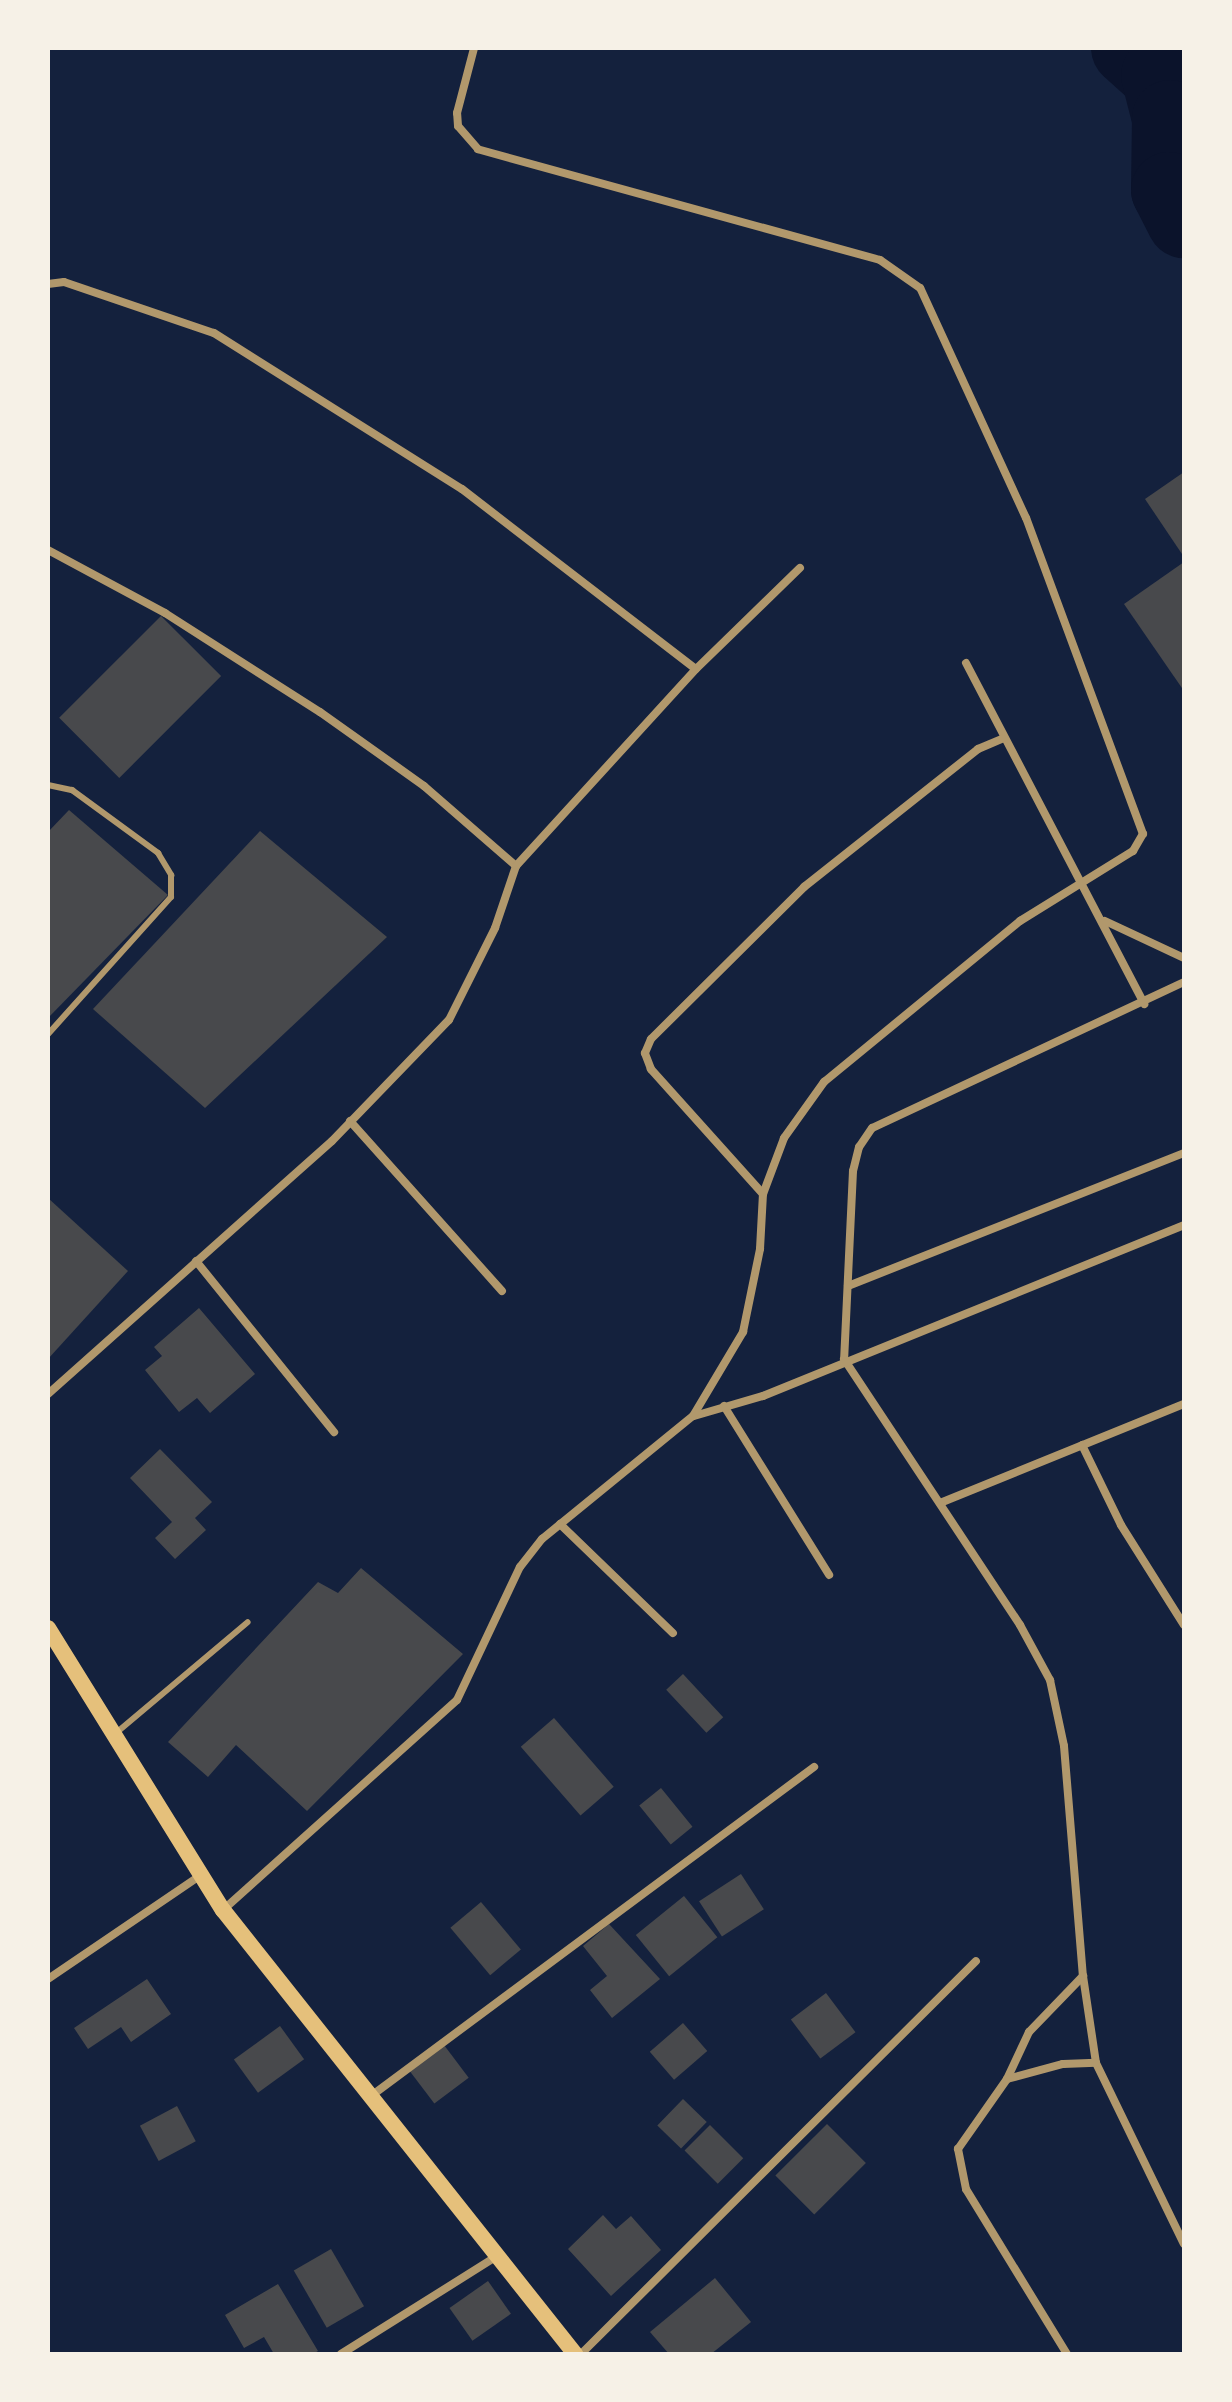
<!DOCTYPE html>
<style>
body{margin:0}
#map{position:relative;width:1232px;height:2402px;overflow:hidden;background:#14213d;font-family:"Roboto Condensed",sans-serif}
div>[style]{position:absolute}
.river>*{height:76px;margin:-38px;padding:0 38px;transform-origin:38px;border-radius:38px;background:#0b132b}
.building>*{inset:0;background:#48494c;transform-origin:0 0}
.service>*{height:6px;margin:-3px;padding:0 3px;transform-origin:3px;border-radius:3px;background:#b1986c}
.minor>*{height:8px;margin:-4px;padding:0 4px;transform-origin:4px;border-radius:4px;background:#b1986c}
.secondary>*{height:16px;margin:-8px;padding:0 8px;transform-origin:8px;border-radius:8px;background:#e5c07b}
span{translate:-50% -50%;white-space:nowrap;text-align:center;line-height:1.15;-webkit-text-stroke:8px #f6f1e7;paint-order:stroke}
.frame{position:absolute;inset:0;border:50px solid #f6f1e7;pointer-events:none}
</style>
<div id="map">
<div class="river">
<i style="left:1129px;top:48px;width:40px;rotate:42deg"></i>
<i style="left:1159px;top:75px;width:44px;rotate:75.7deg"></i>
<i style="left:1170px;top:118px;width:72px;rotate:90.8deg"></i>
<i style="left:1169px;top:190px;width:34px;rotate:63deg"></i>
</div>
<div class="building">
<i style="clip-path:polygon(1184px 472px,1184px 557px,1145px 499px)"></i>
<i style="clip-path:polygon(1184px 562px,1184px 691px,1124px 604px)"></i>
<i style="left:161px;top:616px;width:85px;height:144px;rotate:45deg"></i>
<i style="clip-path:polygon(69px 810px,168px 895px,48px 1018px,48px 832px)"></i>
<i style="clip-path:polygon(260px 831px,387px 937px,205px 1108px,93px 1009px)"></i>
<i style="clip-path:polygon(48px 1198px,128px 1271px,48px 1359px)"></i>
<i style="clip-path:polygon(199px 1308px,255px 1374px,210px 1413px,197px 1398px,179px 1412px,145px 1370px,162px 1356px,154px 1347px)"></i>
<i style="clip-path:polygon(160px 1449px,212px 1502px,195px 1518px,206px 1530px,175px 1559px,155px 1538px,172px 1522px,130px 1478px)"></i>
<i style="clip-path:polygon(361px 1568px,463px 1654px,307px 1811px,236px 1745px,208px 1777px,168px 1742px,318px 1582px,338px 1593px)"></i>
<i style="left:683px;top:1674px;width:59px;height:23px;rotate:47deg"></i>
<i style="left:554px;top:1718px;width:91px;height:44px;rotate:49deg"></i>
<i style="left:661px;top:1788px;width:50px;height:28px;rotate:51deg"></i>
<i style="left:741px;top:1874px;width:42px;height:50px;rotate:57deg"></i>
<i style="left:684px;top:1896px;width:53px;height:62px;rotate:51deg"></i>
<i style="left:481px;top:1902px;width:62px;height:40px;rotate:50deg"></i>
<i style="clip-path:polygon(609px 1924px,660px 1979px,612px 2018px,590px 1990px,607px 1976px,583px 1946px)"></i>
<i style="clip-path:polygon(147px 1979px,171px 2014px,131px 2042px,121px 2027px,88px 2049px,74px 2028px)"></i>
<i style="left:826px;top:1993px;width:49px;height:44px;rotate:53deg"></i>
<i style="left:683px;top:2023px;width:37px;height:44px;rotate:49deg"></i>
<i style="left:280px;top:2026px;width:41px;height:57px;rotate:54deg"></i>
<i style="left:444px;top:2045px;width:41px;height:43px;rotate:53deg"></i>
<i style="left:683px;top:2099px;width:33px;height:37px;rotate:44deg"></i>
<i style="left:177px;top:2106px;width:40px;height:42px;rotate:62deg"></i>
<i style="left:827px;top:2124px;width:55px;height:73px;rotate:45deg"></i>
<i style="left:710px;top:2125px;width:47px;height:36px;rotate:45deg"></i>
<i style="clip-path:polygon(603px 2215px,616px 2229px,631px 2216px,661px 2250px,611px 2296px,568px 2249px)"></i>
<i style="left:331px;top:2249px;width:66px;height:43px;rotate:60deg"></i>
<i style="clip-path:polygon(715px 2278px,751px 2322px,711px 2354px,669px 2354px,650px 2332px)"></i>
<i style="left:488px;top:2281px;width:40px;height:47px;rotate:55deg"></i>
<i style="clip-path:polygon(278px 2284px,318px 2351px,313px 2354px,274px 2354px,264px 2337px,244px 2348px,225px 2315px)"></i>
</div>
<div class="service">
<i style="left:48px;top:785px;width:25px;rotate:12deg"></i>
<i style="left:72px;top:790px;width:107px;rotate:36.2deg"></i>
<i style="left:158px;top:853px;width:26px;rotate:59deg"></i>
<i style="left:171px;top:875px;width:22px;rotate:90deg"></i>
<i style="left:171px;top:897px;width:184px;rotate:131.9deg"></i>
<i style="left:116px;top:1733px;width:172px;rotate:-40.1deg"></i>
</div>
<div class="minor">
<i style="left:48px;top:284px;width:16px;rotate:-7deg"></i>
<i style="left:64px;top:282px;width:158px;rotate:18.8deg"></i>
<i style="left:214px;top:333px;width:293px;rotate:32.2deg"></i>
<i style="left:462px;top:489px;width:295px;rotate:37.6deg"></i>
<i style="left:48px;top:550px;width:133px;rotate:28.3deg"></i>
<i style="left:165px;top:613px;width:184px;rotate:32.6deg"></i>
<i style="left:320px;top:712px;width:128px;rotate:35.4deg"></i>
<i style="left:424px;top:786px;width:122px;rotate:41deg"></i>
<i style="left:966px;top:663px;width:385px;rotate:62.4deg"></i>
<i style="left:1105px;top:921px;width:87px;rotate:25.1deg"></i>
<i style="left:1184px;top:982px;width:344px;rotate:154.9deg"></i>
<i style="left:872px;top:1128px;width:23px;rotate:124deg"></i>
<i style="left:859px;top:1147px;width:25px;rotate:104deg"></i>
<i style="left:853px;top:1171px;width:188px;rotate:92.7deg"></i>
<i style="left:844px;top:1359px;width:319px;rotate:56.5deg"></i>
<i style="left:1020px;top:1625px;width:63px;rotate:61.4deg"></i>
<i style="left:1050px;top:1680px;width:67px;rotate:78deg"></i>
<i style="left:1064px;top:1746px;width:231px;rotate:85.3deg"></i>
<i style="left:1083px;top:1976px;width:88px;rotate:81.5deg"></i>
<i style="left:1096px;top:2063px;width:201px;rotate:64.1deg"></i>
<i style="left:350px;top:1121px;width:228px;rotate:48.2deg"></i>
<i style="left:763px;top:1194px;width:168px;rotate:-131.9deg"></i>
<i style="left:651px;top:1069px;width:17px;rotate:-111deg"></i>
<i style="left:645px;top:1053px;width:15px;rotate:-67deg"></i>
<i style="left:651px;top:1039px;width:216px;rotate:-44.8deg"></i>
<i style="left:804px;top:887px;width:222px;rotate:-38.4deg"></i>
<i style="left:978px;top:749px;width:26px;rotate:-23deg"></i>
<i style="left:196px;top:1261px;width:220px;rotate:51.1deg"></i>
<i style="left:848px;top:1286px;width:361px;rotate:-21.6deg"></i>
<i style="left:48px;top:1394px;width:380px;rotate:-41.7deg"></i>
<i style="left:332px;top:1141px;width:168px;rotate:-46deg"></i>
<i style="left:449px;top:1020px;width:103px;rotate:-63.4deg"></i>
<i style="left:495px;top:928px;width:65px;rotate:-71.3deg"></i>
<i style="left:516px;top:866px;width:267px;rotate:-47.6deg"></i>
<i style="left:696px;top:669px;width:145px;rotate:-44.2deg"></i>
<i style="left:724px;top:1406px;width:199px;rotate:58.1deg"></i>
<i style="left:694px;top:1416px;width:72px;rotate:-16.2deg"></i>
<i style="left:763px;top:1396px;width:454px;rotate:-22.1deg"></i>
<i style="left:1082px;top:1445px;width:89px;rotate:64deg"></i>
<i style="left:1121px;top:1525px;width:118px;rotate:57.8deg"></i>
<i style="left:940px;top:1503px;width:263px;rotate:-22.1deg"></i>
<i style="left:560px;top:1524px;width:157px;rotate:44deg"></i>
<i style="left:223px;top:1910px;width:314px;rotate:-41.9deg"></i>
<i style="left:457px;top:1700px;width:147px;rotate:-64.7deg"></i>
<i style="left:520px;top:1567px;width:36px;rotate:-52deg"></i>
<i style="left:542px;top:1539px;width:195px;rotate:-39.2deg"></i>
<i style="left:693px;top:1416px;width:98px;rotate:-59.2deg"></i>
<i style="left:743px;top:1332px;width:85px;rotate:-78.4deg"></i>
<i style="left:760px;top:1249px;width:55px;rotate:-86.9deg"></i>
<i style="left:763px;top:1194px;width:60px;rotate:-69.4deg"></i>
<i style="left:784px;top:1138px;width:69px;rotate:-54.5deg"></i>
<i style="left:824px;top:1082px;width:254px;rotate:-39.4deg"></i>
<i style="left:1020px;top:921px;width:133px;rotate:-31.8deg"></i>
<i style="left:1133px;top:851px;width:20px;rotate:-60deg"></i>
<i style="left:1143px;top:834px;width:337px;rotate:-110.3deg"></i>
<i style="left:1026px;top:518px;width:253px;rotate:-114.7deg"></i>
<i style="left:920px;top:288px;width:49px;rotate:-145deg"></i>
<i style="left:880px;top:260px;width:417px;rotate:-164.6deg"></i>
<i style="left:478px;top:149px;width:30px;rotate:-131deg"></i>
<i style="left:458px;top:126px;width:13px;rotate:-94deg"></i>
<i style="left:457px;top:113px;width:67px;rotate:-75.3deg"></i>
<i style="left:48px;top:1979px;width:185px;rotate:-34.2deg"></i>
<i style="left:1007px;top:2079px;width:52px;rotate:-64.9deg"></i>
<i style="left:1029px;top:2032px;width:78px;rotate:-46deg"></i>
<i style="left:371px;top:2096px;width:552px;rotate:-36.6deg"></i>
<i style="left:341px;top:2354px;width:184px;rotate:-32.1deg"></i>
<i style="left:581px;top:2354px;width:557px;rotate:-44.85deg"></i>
<i style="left:1067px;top:2354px;width:193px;rotate:-121.5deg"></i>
<i style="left:966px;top:2189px;width:41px;rotate:-101.3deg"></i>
<i style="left:958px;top:2149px;width:85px;rotate:-55deg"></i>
<i style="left:1007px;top:2079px;width:58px;rotate:-15deg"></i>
<i style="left:1063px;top:2064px;width:33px;rotate:-2deg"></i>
</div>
<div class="secondary">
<i style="left:48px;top:1628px;width:332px;rotate:58.2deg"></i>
<i style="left:223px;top:1910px;width:567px;rotate:51.59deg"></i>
</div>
<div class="frame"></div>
</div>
